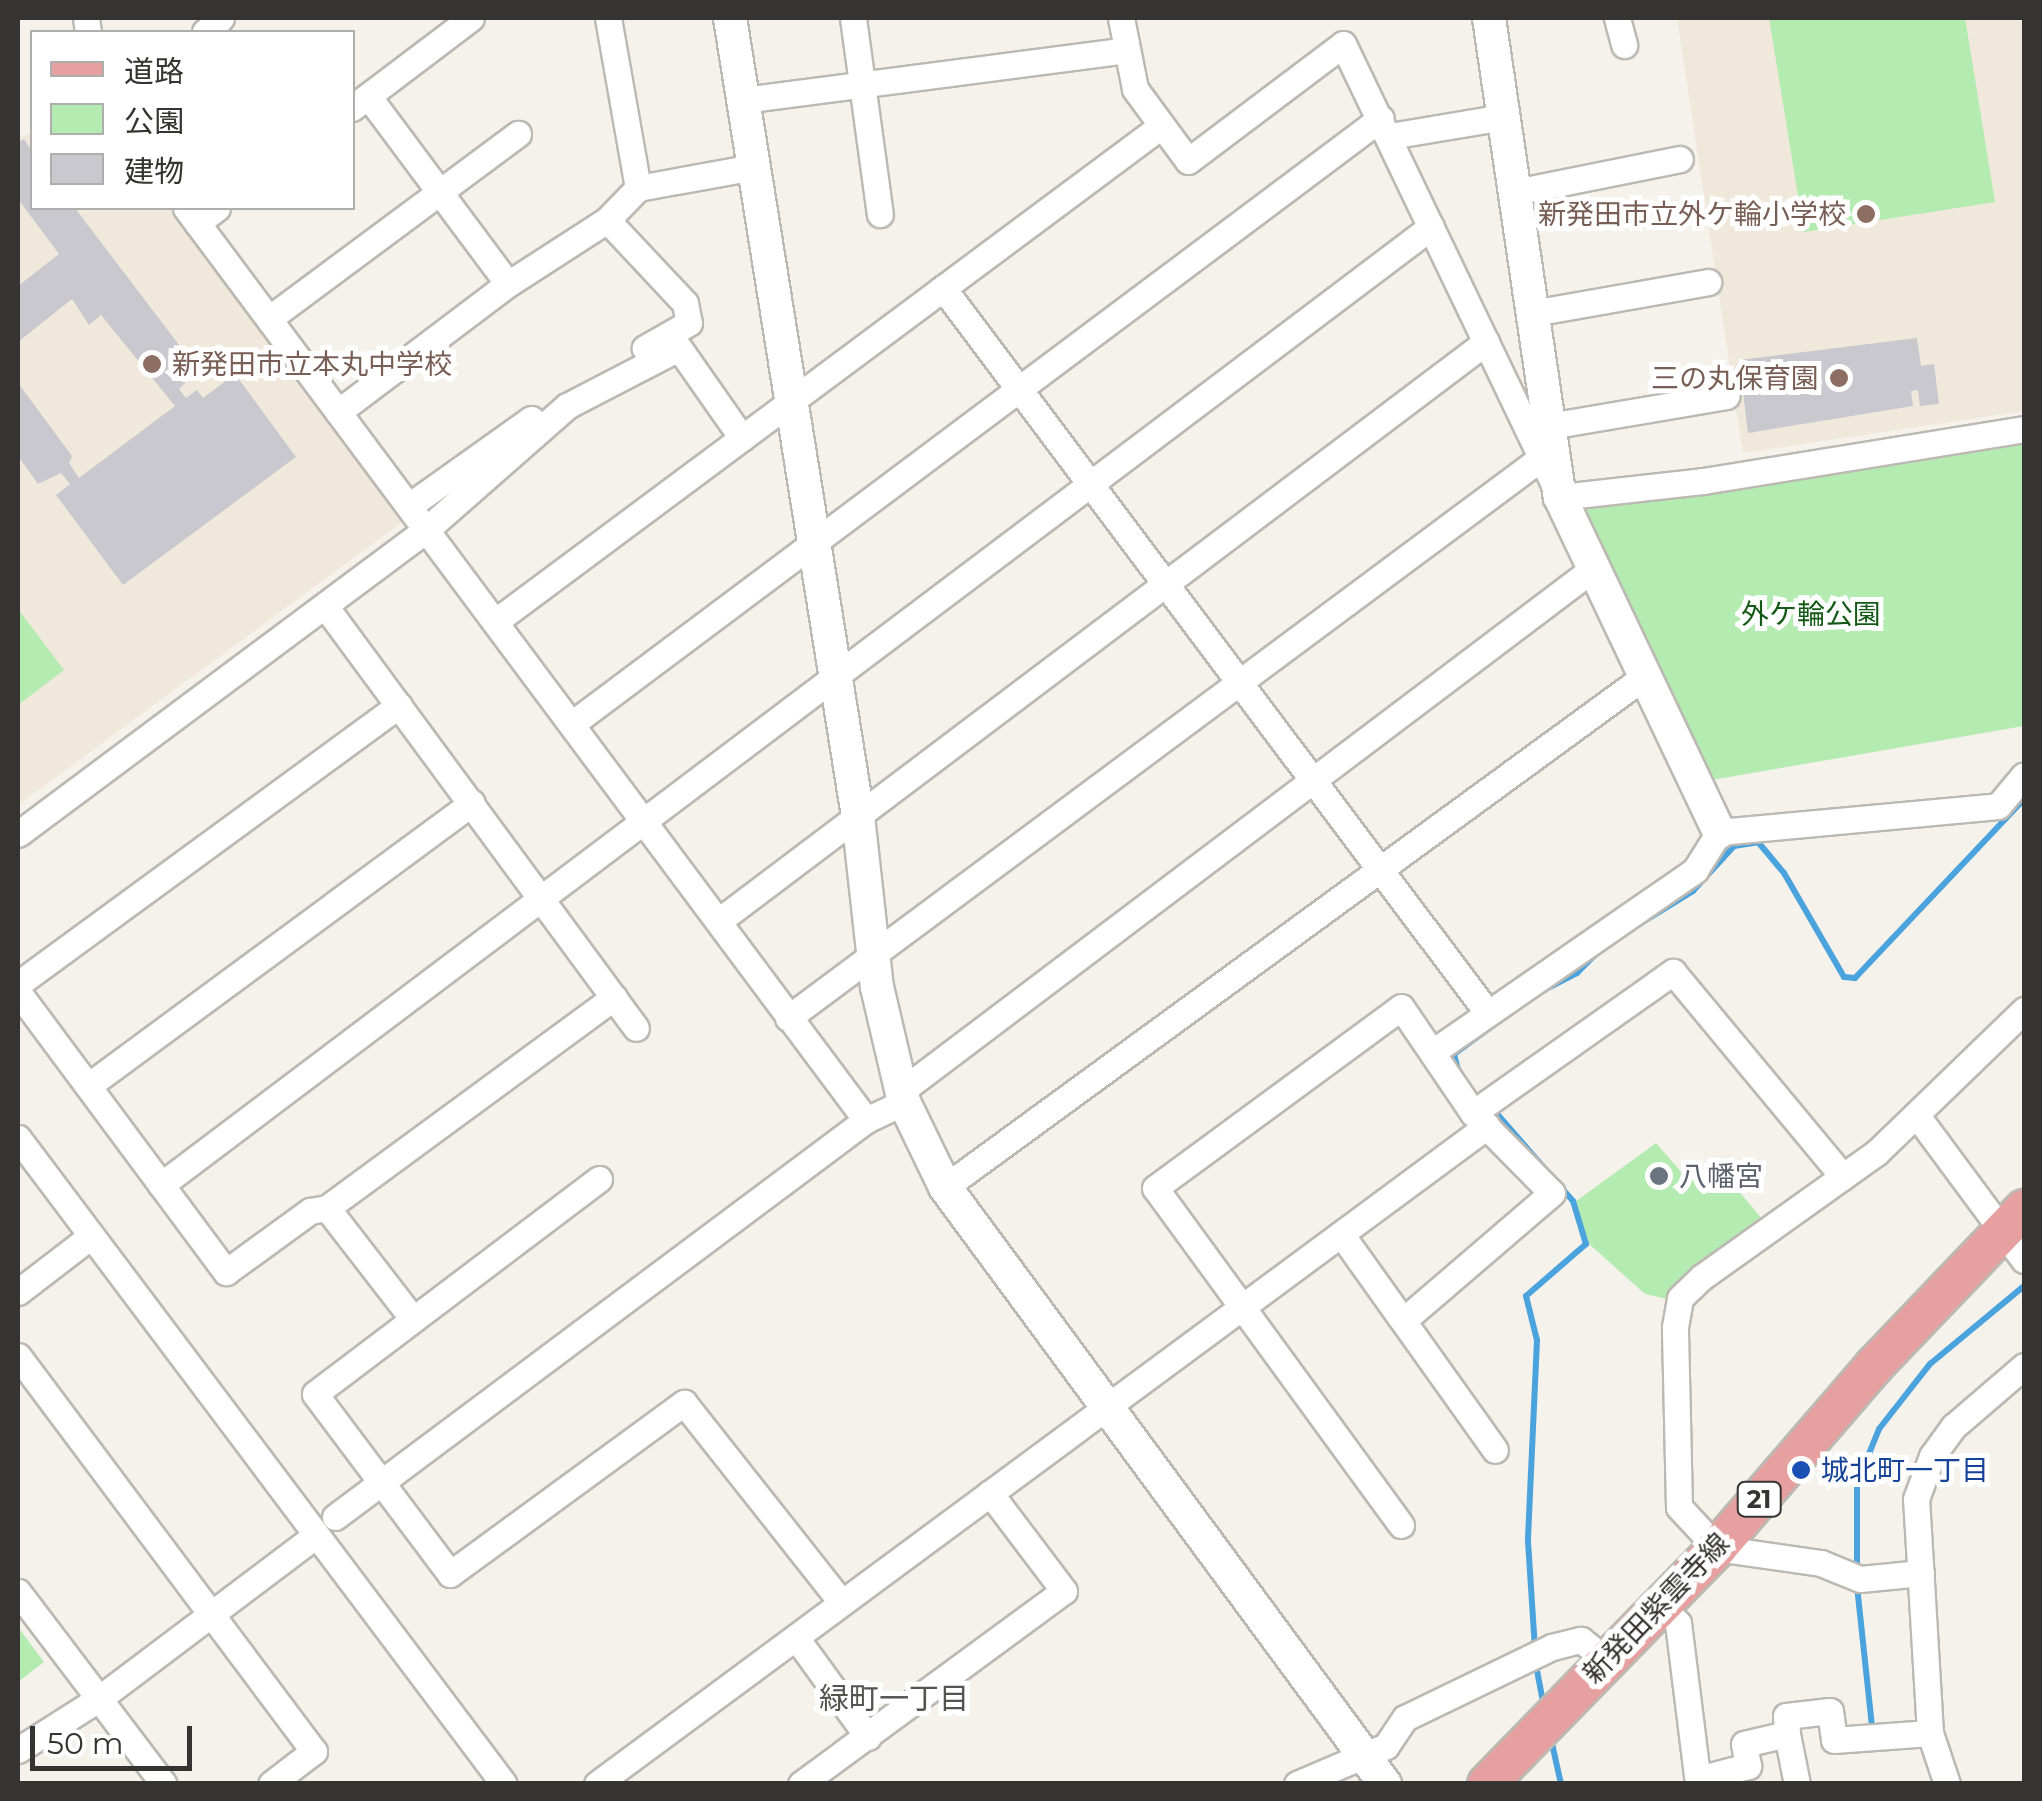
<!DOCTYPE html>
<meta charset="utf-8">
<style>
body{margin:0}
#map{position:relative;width:2042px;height:1801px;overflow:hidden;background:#f5f2ec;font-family:Montserrat,"Noto Sans JP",sans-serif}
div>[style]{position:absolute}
.built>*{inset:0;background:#efe8db}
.green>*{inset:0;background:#b4ebb1}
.stream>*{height:6px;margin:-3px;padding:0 3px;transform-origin:3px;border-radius:3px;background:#4ba3de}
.building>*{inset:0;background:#c9c8ce}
.roads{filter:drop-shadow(2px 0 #bcb9b3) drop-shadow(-2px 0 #bcb9b3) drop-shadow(0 2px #bcb9b3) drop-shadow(0 -2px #bcb9b3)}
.street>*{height:25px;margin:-12.5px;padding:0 12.5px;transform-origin:12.5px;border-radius:12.5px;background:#fff}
.secondary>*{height:32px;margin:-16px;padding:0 16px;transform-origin:16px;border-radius:16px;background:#fff}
.primary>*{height:38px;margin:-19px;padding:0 19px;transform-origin:19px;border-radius:19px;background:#e6a09f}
.dots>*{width:28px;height:28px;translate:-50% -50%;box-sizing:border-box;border:5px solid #fff;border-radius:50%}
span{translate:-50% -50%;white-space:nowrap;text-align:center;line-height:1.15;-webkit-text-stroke:10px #fff;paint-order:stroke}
.shield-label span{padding:2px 8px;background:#fff;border:2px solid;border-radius:8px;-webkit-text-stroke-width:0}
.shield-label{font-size:25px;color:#353432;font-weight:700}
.education-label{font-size:28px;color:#785e54}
.right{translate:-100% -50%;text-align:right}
.left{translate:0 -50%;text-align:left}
.park-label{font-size:28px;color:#145a16}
.worship-label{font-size:28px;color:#5b616d}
.transit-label{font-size:28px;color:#164399}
.street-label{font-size:28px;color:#353432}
.neighbourhood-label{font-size:30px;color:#55534e}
.frame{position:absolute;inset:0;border:20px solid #353432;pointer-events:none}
.legend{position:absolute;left:30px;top:30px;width:325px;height:180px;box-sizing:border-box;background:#fff;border:2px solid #aeaead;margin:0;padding:12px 18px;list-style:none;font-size:30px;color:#353432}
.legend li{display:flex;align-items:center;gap:20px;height:50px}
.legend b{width:50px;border:2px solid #aeaead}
.scale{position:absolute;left:30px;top:1726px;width:162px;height:45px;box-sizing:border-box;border:5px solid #353432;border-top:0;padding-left:12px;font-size:30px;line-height:35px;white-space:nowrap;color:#353432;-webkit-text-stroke:8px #fff;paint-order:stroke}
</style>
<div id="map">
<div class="built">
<i style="clip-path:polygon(1677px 18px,2024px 18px,2024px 411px,1743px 453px)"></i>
<i style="clip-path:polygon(32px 133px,32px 208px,170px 208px,405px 520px,18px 805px,18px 138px)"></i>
</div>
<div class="green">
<i style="clip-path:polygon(1769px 18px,1965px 18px,1995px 202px,1804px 232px)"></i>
<i style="clip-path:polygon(2024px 437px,2024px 726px,1706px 781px,1573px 499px)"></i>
<i style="clip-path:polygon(18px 609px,64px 670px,18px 705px)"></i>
<i style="clip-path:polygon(1656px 1143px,1683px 1174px,1693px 1166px,1706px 1179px,1721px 1170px,1769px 1227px,1672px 1300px,1645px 1294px,1588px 1243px,1575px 1202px)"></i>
<i style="clip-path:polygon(18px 1627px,44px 1662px,18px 1682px)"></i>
</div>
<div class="stream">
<i style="left:1625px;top:933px;width:80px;rotate:-31.7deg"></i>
<i style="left:1693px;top:891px;width:61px;rotate:-47.7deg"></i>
<i style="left:1734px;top:846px;width:24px;rotate:-9deg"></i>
<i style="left:1758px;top:842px;width:40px;rotate:50deg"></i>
<i style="left:1784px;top:873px;width:120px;rotate:60deg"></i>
<i style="left:1844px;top:977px;width:11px;rotate:5deg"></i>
<i style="left:1855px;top:978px;width:246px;rotate:-46.6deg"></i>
<i style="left:1540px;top:992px;width:42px;rotate:-27.2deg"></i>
<i style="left:1577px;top:973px;width:35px;rotate:-45deg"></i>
<i style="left:1459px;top:1073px;width:20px;rotate:-105deg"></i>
<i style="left:1454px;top:1054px;width:73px;rotate:-36.1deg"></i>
<i style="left:1491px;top:1107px;width:125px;rotate:48.9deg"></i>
<i style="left:1573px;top:1201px;width:45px;rotate:73.2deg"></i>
<i style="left:1586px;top:1244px;width:79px;rotate:139.1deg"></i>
<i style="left:1526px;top:1296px;width:45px;rotate:76deg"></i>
<i style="left:1537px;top:1340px;width:201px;rotate:92.6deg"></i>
<i style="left:1528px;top:1541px;width:107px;rotate:86.3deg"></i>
<i style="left:1857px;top:1568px;width:85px;rotate:-90deg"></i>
<i style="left:1857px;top:1483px;width:58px;rotate:-67.8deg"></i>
<i style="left:1879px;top:1429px;width:83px;rotate:-51.9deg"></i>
<i style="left:1930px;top:1364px;width:122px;rotate:-39.7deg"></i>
<i style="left:1857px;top:1586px;width:142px;rotate:83.9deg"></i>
<i style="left:1535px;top:1660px;width:48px;rotate:79.2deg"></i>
<i style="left:1551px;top:1739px;width:46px;rotate:77.5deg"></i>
</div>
<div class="building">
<i style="clip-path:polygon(24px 139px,32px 151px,32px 208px,75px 208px,198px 370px,179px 389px,186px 398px,197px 390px,203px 398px,235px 374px,296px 457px,123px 585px,56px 495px,70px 484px,61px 473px,38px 484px,18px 456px,18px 383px,72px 456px,69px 463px,79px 478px,175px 406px,101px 315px,89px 325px,72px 299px,18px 342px,18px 286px,59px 254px,18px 199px,18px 142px)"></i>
<i style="clip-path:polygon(1917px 338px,1921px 366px,1934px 364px,1939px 404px,1920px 406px,1918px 390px,1911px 391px,1913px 406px,1748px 433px,1739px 360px)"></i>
</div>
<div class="roads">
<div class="street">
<i style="left:86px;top:18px;width:14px;rotate:82deg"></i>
<i style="left:608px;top:18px;width:173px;rotate:80deg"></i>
<i style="left:853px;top:18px;width:198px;rotate:82.2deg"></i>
<i style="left:1121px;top:18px;width:72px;rotate:78.8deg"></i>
<i style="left:1135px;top:89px;width:89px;rotate:53.6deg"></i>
<i style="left:1188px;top:161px;width:194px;rotate:-37deg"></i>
<i style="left:1343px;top:44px;width:502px;rotate:64.4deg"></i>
<i style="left:1560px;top:497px;width:144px;rotate:-6.4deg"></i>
<i style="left:1703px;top:481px;width:325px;rotate:-9.2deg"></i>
<i style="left:1617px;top:18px;width:28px;rotate:75deg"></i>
<i style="left:205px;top:32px;width:21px;rotate:-41deg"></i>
<i style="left:368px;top:96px;width:234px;rotate:53.3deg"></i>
<i style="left:743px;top:100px;width:386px;rotate:-7.4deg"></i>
<i style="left:352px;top:108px;width:149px;rotate:-37.1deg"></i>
<i style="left:1390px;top:136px;width:116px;rotate:-9.5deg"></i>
<i style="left:1515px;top:192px;width:168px;rotate:-11.3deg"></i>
<i style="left:186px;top:208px;width:1138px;rotate:53.29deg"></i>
<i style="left:866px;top:1120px;width:42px;rotate:-25.3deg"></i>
<i style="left:607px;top:220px;width:114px;rotate:46.8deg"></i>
<i style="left:685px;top:303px;width:20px;rotate:79deg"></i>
<i style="left:689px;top:323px;width:51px;rotate:150.4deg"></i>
<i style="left:197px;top:223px;width:25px;rotate:-37deg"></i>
<i style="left:943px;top:288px;width:906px;rotate:53.08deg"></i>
<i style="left:1533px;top:313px;width:178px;rotate:-10deg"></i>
<i style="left:270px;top:318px;width:309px;rotate:-36.6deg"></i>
<i style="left:338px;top:412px;width:213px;rotate:-37deg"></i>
<i style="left:508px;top:284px;width:118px;rotate:-32.9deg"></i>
<i style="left:607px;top:220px;width:45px;rotate:-45.9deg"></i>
<i style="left:638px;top:188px;width:117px;rotate:-10.3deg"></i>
<i style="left:1549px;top:426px;width:180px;rotate:-9.6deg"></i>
<i style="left:409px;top:506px;width:150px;rotate:-35.5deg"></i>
<i style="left:325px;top:606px;width:524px;rotate:53.61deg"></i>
<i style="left:496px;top:621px;width:829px;rotate:-36.66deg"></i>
<i style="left:573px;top:723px;width:1009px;rotate:-36.82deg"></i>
<i style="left:18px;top:834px;width:510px;rotate:-36.71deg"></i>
<i style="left:427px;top:529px;width:186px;rotate:-41.3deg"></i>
<i style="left:567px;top:406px;width:126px;rotate:-27.4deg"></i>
<i style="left:679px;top:348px;width:110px;rotate:55deg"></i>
<i style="left:720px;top:920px;width:960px;rotate:-37.04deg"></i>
<i style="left:18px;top:984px;width:472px;rotate:-36.2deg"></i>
<i style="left:18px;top:992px;width:349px;rotate:53.4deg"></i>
<i style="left:226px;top:1272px;width:104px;rotate:-36deg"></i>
<i style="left:310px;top:1211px;width:17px;rotate:-10deg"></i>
<i style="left:327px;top:1208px;width:139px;rotate:52.3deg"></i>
<i style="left:788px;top:1018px;width:938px;rotate:-36.64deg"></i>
<i style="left:1434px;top:1051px;width:318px;rotate:-34.7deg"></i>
<i style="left:1695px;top:870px;width:45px;rotate:-57.7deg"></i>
<i style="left:1719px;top:832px;width:280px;rotate:-5.3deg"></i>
<i style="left:1998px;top:806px;width:40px;rotate:-50deg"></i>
<i style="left:88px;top:1086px;width:477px;rotate:-36.4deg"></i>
<i style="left:904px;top:1089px;width:865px;rotate:-37.06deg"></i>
<i style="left:1473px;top:1113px;width:245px;rotate:-35.2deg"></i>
<i style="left:1673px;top:972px;width:266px;rotate:50.3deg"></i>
<i style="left:1918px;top:1117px;width:178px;rotate:53.5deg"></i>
<i style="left:18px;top:1138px;width:808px;rotate:53.05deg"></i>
<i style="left:599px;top:1179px;width:356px;rotate:142.9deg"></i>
<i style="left:315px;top:1394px;width:225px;rotate:53.1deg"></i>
<i style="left:450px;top:1574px;width:290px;rotate:-36.2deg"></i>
<i style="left:684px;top:1403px;width:253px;rotate:51.7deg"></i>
<i style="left:161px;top:1185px;width:1591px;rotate:-37.03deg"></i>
<i style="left:945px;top:1187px;width:867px;rotate:-36.13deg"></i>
<i style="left:327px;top:1208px;width:356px;rotate:-36.3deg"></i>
<i style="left:1341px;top:1234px;width:265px;rotate:54.5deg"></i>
<i style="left:18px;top:1292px;width:92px;rotate:-37.5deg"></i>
<i style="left:18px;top:1356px;width:494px;rotate:53.2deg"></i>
<i style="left:314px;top:1751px;width:54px;rotate:142.5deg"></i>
<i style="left:335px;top:1517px;width:663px;rotate:-36.78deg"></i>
<i style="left:1401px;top:1525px;width:417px;rotate:-126.1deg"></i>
<i style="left:1155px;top:1188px;width:305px;rotate:-36.3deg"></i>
<i style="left:1401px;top:1007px;width:128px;rotate:55.8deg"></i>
<i style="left:1473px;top:1113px;width:112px;rotate:45.4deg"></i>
<i style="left:1552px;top:1193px;width:195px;rotate:139.4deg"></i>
<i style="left:1921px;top:1573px;width:61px;rotate:174.4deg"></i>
<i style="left:1860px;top:1579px;width:42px;rotate:-157.7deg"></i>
<i style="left:1821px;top:1563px;width:105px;rotate:-171.8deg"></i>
<i style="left:1717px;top:1548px;width:56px;rotate:-132.8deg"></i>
<i style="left:1679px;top:1507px;width:180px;rotate:-91.3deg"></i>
<i style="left:1675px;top:1327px;width:29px;rotate:-80deg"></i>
<i style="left:1680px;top:1298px;width:30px;rotate:-44deg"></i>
<i style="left:1702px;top:1277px;width:214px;rotate:-35.5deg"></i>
<i style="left:1876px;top:1153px;width:206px;rotate:-44deg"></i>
<i style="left:18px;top:1592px;width:241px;rotate:52.8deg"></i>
<i style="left:1661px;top:1606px;width:24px;rotate:45deg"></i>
<i style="left:1678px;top:1623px;width:162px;rotate:82.9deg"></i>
<i style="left:797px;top:1639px;width:121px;rotate:54.1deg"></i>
<i style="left:1787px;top:1734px;width:51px;rotate:78.7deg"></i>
<i style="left:18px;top:1750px;width:97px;rotate:-32.4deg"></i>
<i style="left:100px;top:1698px;width:269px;rotate:-37deg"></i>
<i style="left:1698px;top:1779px;width:52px;rotate:-14.6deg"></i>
<i style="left:1748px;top:1766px;width:22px;rotate:-100deg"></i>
<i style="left:1744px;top:1744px;width:44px;rotate:-13.1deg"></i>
<i style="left:1787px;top:1734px;width:18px;rotate:-93deg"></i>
<i style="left:1786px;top:1716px;width:44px;rotate:-6.5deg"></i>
<i style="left:1830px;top:1711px;width:29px;rotate:82deg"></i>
<i style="left:1834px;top:1740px;width:96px;rotate:-4.2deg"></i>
<i style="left:597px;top:1784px;width:1107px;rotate:-36.48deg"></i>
<i style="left:801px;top:1784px;width:326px;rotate:-36.3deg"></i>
<i style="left:1064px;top:1591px;width:123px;rotate:-127.1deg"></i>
<i style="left:1297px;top:1784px;width:97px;rotate:-23.1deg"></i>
<i style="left:1386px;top:1746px;width:34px;rotate:-56deg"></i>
<i style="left:1405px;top:1718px;width:163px;rotate:-25.8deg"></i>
<i style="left:1552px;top:1647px;width:30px;rotate:-14deg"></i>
<i style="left:1581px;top:1640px;width:31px;rotate:38deg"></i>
<i style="left:1947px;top:1784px;width:54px;rotate:-108.4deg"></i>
<i style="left:1930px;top:1733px;width:234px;rotate:-93.4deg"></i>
<i style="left:1916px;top:1499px;width:46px;rotate:-69.6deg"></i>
<i style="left:1932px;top:1456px;width:37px;rotate:-54deg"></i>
<i style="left:1954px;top:1426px;width:92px;rotate:-40.6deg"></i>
</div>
<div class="secondary">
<i style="left:730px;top:18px;width:808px;rotate:80.89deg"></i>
<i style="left:858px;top:816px;width:172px;rotate:83.7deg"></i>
<i style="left:877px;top:987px;width:118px;rotate:76.8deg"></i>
<i style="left:904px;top:1102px;width:94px;rotate:64.2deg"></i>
<i style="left:945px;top:1187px;width:742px;rotate:53.61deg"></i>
<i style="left:1489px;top:18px;width:484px;rotate:81.6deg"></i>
<i style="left:1560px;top:497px;width:371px;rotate:64.6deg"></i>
</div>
<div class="primary">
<i style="left:1487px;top:1784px;width:330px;rotate:-45.7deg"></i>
<i style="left:1717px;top:1548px;width:240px;rotate:-49.2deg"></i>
<i style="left:1874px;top:1366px;width:217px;rotate:-46.3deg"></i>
</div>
</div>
<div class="dots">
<i style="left:1866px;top:214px;background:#8d6e63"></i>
<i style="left:152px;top:364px;background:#8d6e63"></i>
<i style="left:1839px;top:378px;background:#8d6e63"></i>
<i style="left:1659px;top:1176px;background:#6b7280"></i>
<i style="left:1801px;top:1470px;background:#1a4fb4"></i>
</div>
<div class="shield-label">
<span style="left:1759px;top:1499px">21</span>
</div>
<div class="education-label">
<span class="right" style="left:1846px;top:214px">新発田市立外ケ輪小学校</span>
<span class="left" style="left:172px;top:364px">新発田市立本丸中学校</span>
<span class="right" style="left:1819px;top:378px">三の丸保育園</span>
</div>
<div class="park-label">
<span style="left:1811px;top:614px">外ケ輪公園</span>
</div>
<div class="worship-label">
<span class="left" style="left:1679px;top:1176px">八幡宮</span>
</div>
<div class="transit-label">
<span class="left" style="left:1821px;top:1470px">城北町一丁目</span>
</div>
<div class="street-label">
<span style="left:1656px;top:1608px;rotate:-46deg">新発田紫雲寺線</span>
</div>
<div class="neighbourhood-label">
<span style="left:894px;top:1699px">緑町一丁目</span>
</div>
<div class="frame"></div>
<ul class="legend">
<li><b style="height:12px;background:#e6a09f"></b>道路</li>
<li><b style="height:28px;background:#b4ebb1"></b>公園</li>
<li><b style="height:28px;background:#c9c8ce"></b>建物</li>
</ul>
<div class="scale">50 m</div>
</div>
